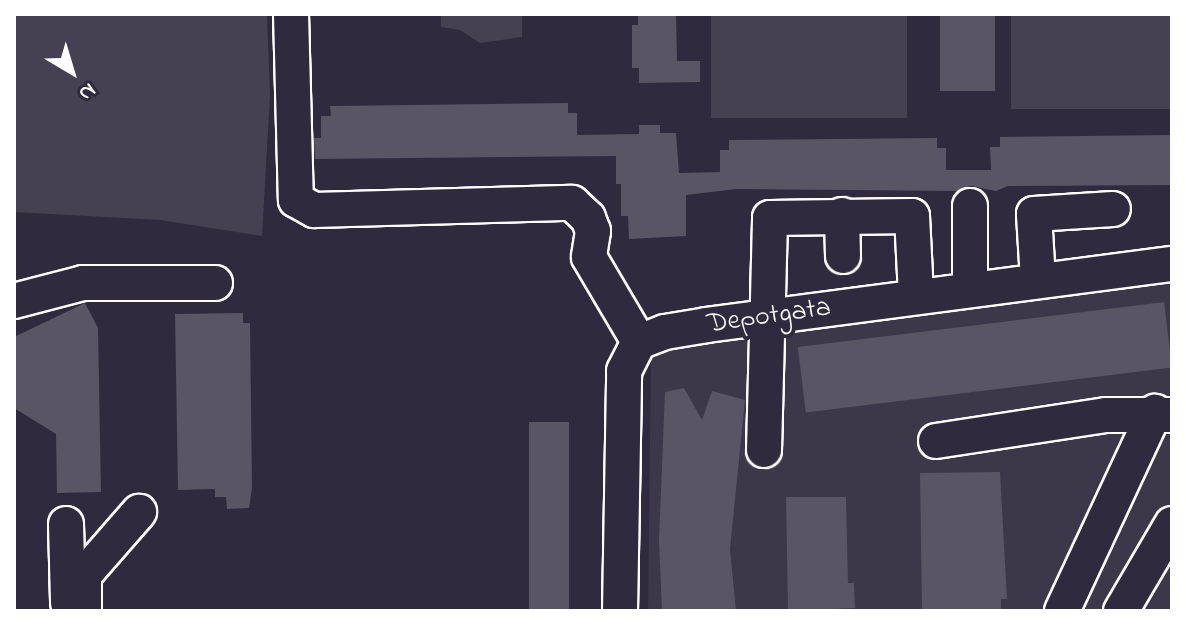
<!DOCTYPE html>
<style>
body{margin:0}
#map{position:relative;width:1186px;height:625px;overflow:hidden;background:#2f2a3d;font-family:"Indie Flower",sans-serif}
div>[style]{position:absolute}
.built>*{inset:0;background:#3c3749}
.green>*{inset:0;background:#464152;transform-origin:0 0}
.building>*{inset:0;background:#595564;transform-origin:0 0}
.roads{filter:drop-shadow(2px 0 #fff) drop-shadow(-2px 0 #fff) drop-shadow(0 2px #fff) drop-shadow(0 -2px #fff)}
.minor>*{height:34px;margin:-17px;padding:0 17px;transform-origin:17px;border-radius:17px;background:#2f2a3d}
span{translate:-50% -50%;white-space:nowrap;text-align:center;line-height:1.15;-webkit-text-stroke:8px #2f2a3d;paint-order:stroke}
.street-label{font-size:28px;color:#fff}
.frame{position:absolute;inset:0;border:16px solid #fff;pointer-events:none}
.north{position:absolute;left:32px;top:32px;width:80px;height:80px;-webkit-text-stroke:6px #2f2a3d;paint-order:stroke;rotate:142deg;font-size:22px;font-weight:700;line-height:32px;text-align:center;color:#fff}
.north::after{content:'';display:block;margin:auto;width:28px;height:36px;background:#fff;clip-path:polygon(50% 0,100% 100%,50% 72%,0 100%)}
</style>
<div id="map">
<div class="built">
<i style="clip-path:polygon(1172px 283px,1172px 611px,648px 611px,651px 350px)"></i>
</div>
<div class="green">
<i style="clip-path:polygon(14px 14px,267px 14px,270px 96px,262px 236px,160px 220px,14px 212px)"></i>
<i style="clip-path:polygon(441px 14px,522px 14px,522px 37px,480px 43px,460px 30px,441px 27px)"></i>
<i style="left:711px;top:14px;width:196px;height:104px"></i>
<i style="left:1011px;top:14px;width:161px;height:95px"></i>
</div>
<div class="building">
<i style="clip-path:polygon(638px 14px,676px 14px,677px 61px,700px 61px,700px 82px,639px 83px,639px 68px,632px 68px,632px 25px,638px 25px)"></i>
<i style="left:940px;top:14px;width:55px;height:77px"></i>
<i style="clip-path:polygon(568px 103px,568px 113px,577px 113px,577px 135px,639px 134px,639px 125px,660px 125px,660px 133px,676px 133px,679px 173px,720px 172px,720px 150px,729px 150px,729px 140px,937px 138px,937px 148px,946px 148px,946px 170px,991px 170px,990px 147px,1000px 147px,1000px 137px,1172px 135px,1172px 185px,1008px 186px,996px 191px,971px 186px,958px 191px,736px 189px,686px 195px,686px 236px,629px 239px,628px 216px,621px 216px,621px 184px,616px 184px,616px 156px,315px 159px,314px 138px,321px 138px,321px 116px,331px 116px,330px 106px)"></i>
<i style="left:1164px;top:302px;width:66px;height:369px;rotate:83deg"></i>
<i style="clip-path:polygon(85px 303px,98px 328px,101px 492px,57px 493px,56px 434px,14px 408px,14px 337px)"></i>
<i style="clip-path:polygon(243px 313px,243px 323px,250px 323px,252px 488px,249px 508px,227px 509px,226px 497px,215px 497px,215px 489px,178px 490px,175px 314px)"></i>
<i style="clip-path:polygon(684px 388px,702px 420px,712px 391px,745px 400px,730px 549px,736px 611px,662px 611px,659px 540px,665px 392px)"></i>
<i style="left:569px;top:422px;width:189px;height:40px;rotate:90deg"></i>
<i style="clip-path:polygon(1000px 472px,1007px 599px,1001px 599px,1001px 611px,922px 611px,920px 473px)"></i>
<i style="clip-path:polygon(786px 497px,846px 497px,848px 583px,854px 583px,855px 608px,788px 611px)"></i>
</div>
<div class="roads">
<div class="minor">
<i style="left:291px;top:14px;width:186px;rotate:88.5deg"></i>
<i style="left:296px;top:200px;width:21px;rotate:29deg"></i>
<i style="left:314px;top:210px;width:258px;rotate:-1.6deg"></i>
<i style="left:572px;top:203px;width:22px;rotate:43deg"></i>
<i style="left:588px;top:218px;width:14px;rotate:69deg"></i>
<i style="left:593px;top:231px;width:26px;rotate:99deg"></i>
<i style="left:589px;top:257px;width:99px;rotate:59.5deg"></i>
<i style="left:842px;top:215px;width:41px;rotate:88.6deg"></i>
<i style="left:1038px;top:280px;width:66px;rotate:-93.5deg"></i>
<i style="left:1034px;top:214px;width:79px;rotate:-3.6deg"></i>
<i style="left:970px;top:290px;width:84px;rotate:-90deg"></i>
<i style="left:14px;top:301px;width:71px;rotate:-14.6deg"></i>
<i style="left:83px;top:283px;width:132px"></i>
<i style="left:936px;top:441px;width:172px;rotate:-8.7deg"></i>
<i style="left:1106px;top:415px;width:66px"></i>
<i style="left:764px;top:450px;width:232px;rotate:-88.5deg"></i>
<i style="left:770px;top:218px;width:142px;rotate:-0.8deg"></i>
<i style="left:912px;top:216px;width:80px;rotate:87.1deg"></i>
<i style="left:66px;top:524px;width:79px;rotate:88.5deg"></i>
<i style="left:84px;top:611px;width:36px;rotate:-90deg"></i>
<i style="left:84px;top:575px;width:84px;rotate:-48.9deg"></i>
<i style="left:620px;top:611px;width:240px;rotate:-89deg"></i>
<i style="left:624px;top:371px;width:33px;rotate:-63deg"></i>
<i style="left:639px;top:342px;width:28px;rotate:-21deg"></i>
<i style="left:665px;top:332px;width:43px;rotate:-9.5deg"></i>
<i style="left:707px;top:325px;width:469px;rotate:-7.5deg"></i>
<i style="left:1062px;top:611px;width:220px;rotate:-65deg"></i>
<i style="left:1121px;top:611px;width:101px;rotate:-59.6deg"></i>
</div>
</div>
<div class="street-label">
<span style="left:769px;top:317px;rotate:-8deg">Depotgata</span>
</div>
<div class="frame"></div>
<div class="north">N</div>
</div>
